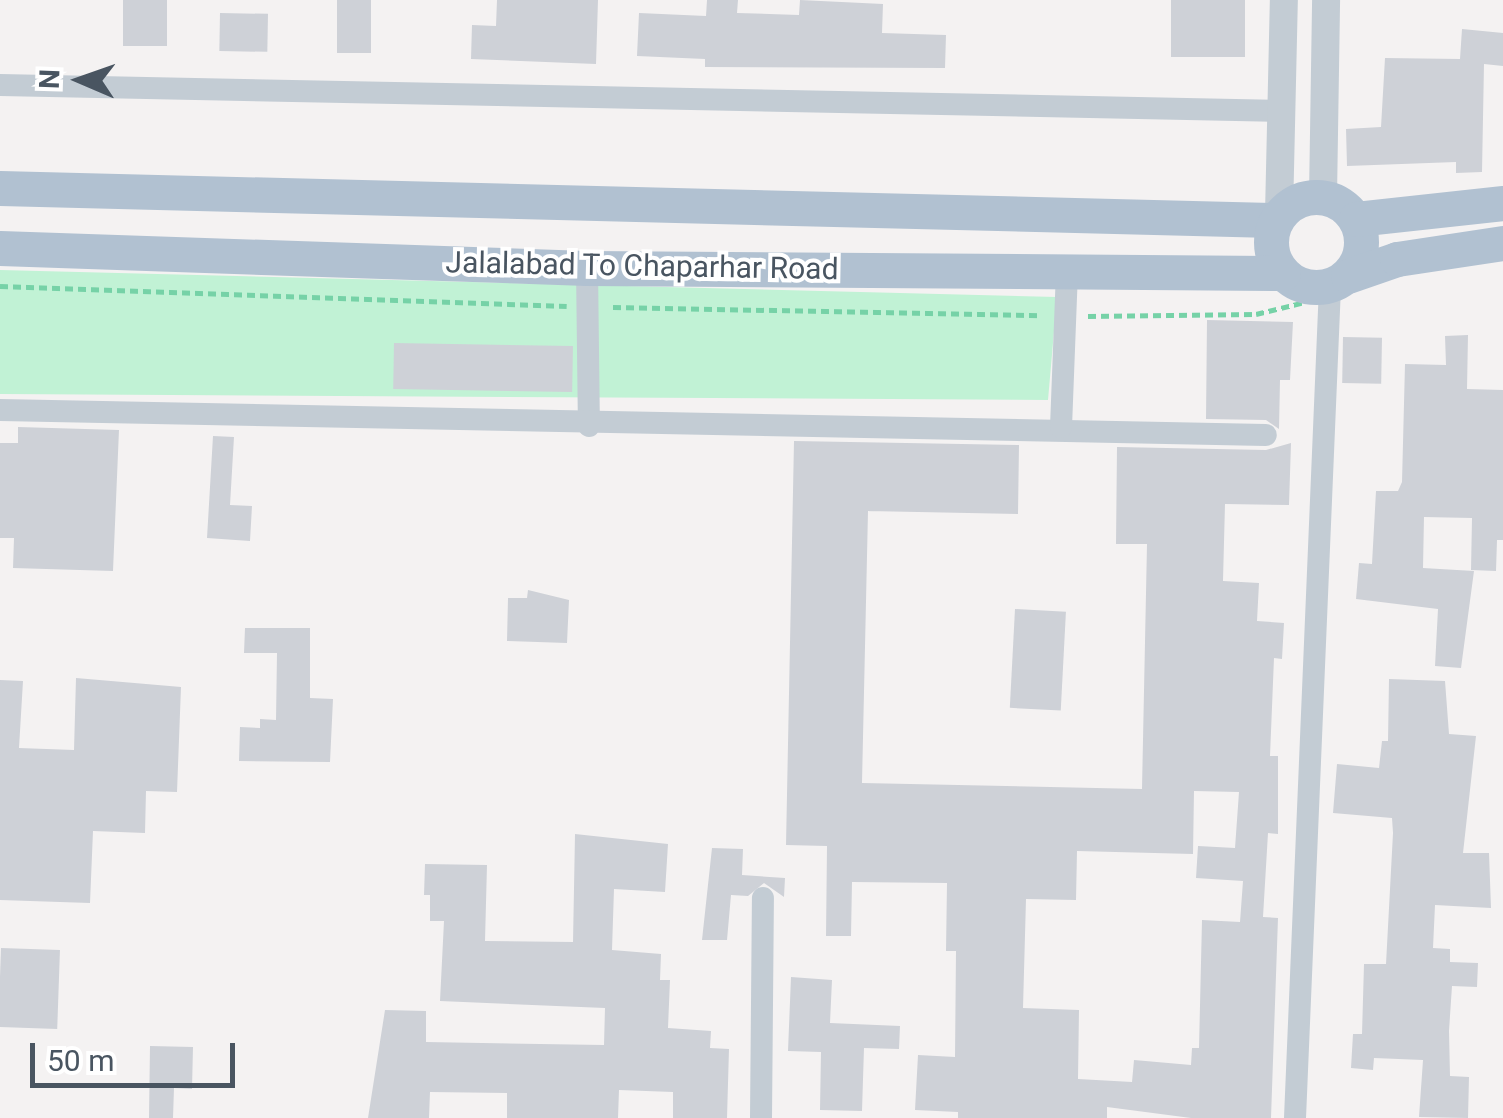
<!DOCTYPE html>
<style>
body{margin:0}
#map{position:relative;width:1503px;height:1118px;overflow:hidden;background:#f4f2f2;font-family:Roboto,sans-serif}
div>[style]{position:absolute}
.green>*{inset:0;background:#c1f2d5}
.building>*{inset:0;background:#ced1d7;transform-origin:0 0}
.path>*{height:5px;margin-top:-2.5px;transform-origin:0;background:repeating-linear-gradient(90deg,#76d2a7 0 8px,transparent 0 13px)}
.minor>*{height:22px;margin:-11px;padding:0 11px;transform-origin:11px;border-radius:11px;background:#c3ccd4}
.tertiary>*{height:28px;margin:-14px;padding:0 14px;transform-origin:14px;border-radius:14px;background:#c3ccd4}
.primary>*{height:35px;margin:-17.5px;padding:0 17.5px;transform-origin:17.5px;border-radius:17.5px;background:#b1c1d1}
.primary>.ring{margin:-17.5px;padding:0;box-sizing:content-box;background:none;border:35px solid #b1c1d1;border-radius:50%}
span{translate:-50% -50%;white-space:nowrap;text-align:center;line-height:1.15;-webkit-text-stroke:8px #fff;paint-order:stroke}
.street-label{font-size:30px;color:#495561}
.north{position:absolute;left:30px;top:30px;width:100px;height:100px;-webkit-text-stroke:8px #fff;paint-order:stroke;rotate:272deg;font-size:28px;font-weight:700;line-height:40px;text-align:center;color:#495561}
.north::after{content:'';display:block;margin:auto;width:35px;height:45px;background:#495561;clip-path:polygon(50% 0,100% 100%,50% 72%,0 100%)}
.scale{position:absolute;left:30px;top:1043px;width:205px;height:45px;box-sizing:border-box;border:5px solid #495561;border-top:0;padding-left:12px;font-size:30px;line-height:35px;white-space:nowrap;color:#495561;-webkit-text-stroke:8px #fff;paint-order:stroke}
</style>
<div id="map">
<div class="green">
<i style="clip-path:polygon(0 270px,1057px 297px,1048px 400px,0 394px)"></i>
</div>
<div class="building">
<i style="left:123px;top:0;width:44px;height:46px"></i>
<i style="left:337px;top:0;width:34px;height:53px"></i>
<i style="clip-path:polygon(497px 0,598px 0,596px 64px,471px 59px,472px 25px,496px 26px)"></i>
<i style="clip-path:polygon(707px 0,738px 0,737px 13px,799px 15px,800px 0,883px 4px,882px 33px,946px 35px,945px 68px,705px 67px,705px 59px,637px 56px,639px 13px,706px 16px)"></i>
<i style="left:1171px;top:0;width:74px;height:57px"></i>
<i style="left:220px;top:13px;width:48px;height:38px;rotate:1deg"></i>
<i style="clip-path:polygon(1462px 29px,1503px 33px,1503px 66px,1484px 64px,1482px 172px,1456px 173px,1456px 162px,1347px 166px,1346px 129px,1381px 127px,1385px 58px,1460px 59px)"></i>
<i style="clip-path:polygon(1207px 320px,1293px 322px,1290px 380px,1280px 380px,1279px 429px,1266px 420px,1206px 419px)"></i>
<i style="clip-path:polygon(1468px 335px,1467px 389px,1503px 390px,1503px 540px,1497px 540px,1496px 571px,1471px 570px,1472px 518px,1424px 517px,1423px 568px,1474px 571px,1461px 668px,1435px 666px,1438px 609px,1356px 599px,1359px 563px,1372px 564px,1376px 491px,1398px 491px,1402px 482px,1405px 364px,1446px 365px,1445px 336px)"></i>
<i style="left:1343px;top:337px;width:39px;height:46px;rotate:1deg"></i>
<i style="left:394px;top:343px;width:179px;height:46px;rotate:1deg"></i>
<i style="clip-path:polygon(18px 427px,119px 430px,113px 571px,13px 568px,14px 538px,0 538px,0 443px,18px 443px)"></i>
<i style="clip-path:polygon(213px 436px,234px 437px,230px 505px,252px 506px,250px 541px,207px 538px)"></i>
<i style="clip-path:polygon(evenodd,794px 441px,1019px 445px,1018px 514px,868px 511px,862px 783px,1142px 789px,1147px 544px,1116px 544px,1117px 447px,1266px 450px,1291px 443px,1289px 505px,1225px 504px,1223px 581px,1259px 583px,1257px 621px,1284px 623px,1282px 659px,1274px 658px,1270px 756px,1278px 756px,1278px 834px,1268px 833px,1263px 917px,1278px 918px,1271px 1118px,1191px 1118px,1107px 1107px,1107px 1118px,958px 1118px,958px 1112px,915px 1110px,918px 1055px,955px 1057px,956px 951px,946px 951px,947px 883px,852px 882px,851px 936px,826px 936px,827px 846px,786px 845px,794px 441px,1194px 791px,1239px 792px,1235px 848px,1198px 846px,1196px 878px,1243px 881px,1240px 922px,1202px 920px,1199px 1048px,1192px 1048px,1191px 1065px,1134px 1060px,1132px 1082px,1078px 1079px,1079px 1010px,1023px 1008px,1026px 899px,1076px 900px,1077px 851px,1193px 854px,1194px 791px)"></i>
<i style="clip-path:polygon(528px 590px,569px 600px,567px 643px,507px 641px,508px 598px,527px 598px)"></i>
<i style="left:1015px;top:609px;width:51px;height:99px;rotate:3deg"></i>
<i style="clip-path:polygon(245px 628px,310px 628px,310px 698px,333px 699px,330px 762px,239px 761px,240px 727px,260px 728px,260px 719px,276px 720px,277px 653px,244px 653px)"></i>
<i style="clip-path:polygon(76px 678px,181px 687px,177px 792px,146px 791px,145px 833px,93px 831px,90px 903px,0 900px,0 680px,23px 681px,19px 748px,74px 750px)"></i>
<i style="clip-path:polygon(1389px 679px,1445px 681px,1449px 734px,1476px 736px,1463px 853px,1489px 853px,1491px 908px,1435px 905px,1433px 948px,1450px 949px,1450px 962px,1478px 963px,1477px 987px,1452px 986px,1449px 1031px,1450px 1076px,1469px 1077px,1468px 1118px,1419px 1117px,1423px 1060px,1374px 1058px,1373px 1070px,1351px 1068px,1353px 1034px,1362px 1034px,1364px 964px,1386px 964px,1393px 833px,1392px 818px,1333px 813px,1337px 764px,1379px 768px,1382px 741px,1388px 741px)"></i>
<i style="clip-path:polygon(575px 834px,668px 844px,665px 892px,614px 889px,612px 950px,661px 954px,660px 980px,670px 980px,668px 1028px,711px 1031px,710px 1048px,729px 1049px,727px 1118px,673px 1118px,673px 1092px,619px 1090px,618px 1118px,507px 1118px,507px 1093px,430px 1092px,429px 1118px,368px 1118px,385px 1010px,426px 1011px,426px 1042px,604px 1045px,605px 1008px,440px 1001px,444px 921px,430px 921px,430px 895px,424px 895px,425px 864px,487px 865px,485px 941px,573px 942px)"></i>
<i style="clip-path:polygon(712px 848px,743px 849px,742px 875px,785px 878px,784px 897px,764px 883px,748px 896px,731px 895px,727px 940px,702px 940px)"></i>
<i style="left:1px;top:948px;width:59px;height:79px;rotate:2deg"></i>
<i style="clip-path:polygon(791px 977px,832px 980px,830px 1023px,900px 1026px,899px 1049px,864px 1048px,862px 1111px,820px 1110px,821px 1052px,788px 1051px)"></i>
<i style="clip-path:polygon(150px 1046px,193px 1047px,192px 1089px,174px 1088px,173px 1118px,149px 1118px)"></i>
</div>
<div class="path">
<i style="left:0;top:286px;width:567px;rotate:2.02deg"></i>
<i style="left:613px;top:307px;width:429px;rotate:1.1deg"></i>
<i style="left:1088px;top:316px;width:168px;rotate:-0.7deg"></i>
<i style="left:1256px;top:314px;width:50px;rotate:-13.8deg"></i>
</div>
<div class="minor">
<i style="left:0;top:85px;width:1281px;rotate:1.16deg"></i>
<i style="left:587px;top:268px;width:158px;rotate:89.3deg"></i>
<i style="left:0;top:410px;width:1266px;rotate:1.13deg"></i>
<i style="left:1061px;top:427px;width:155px;rotate:-87.8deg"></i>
<i style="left:761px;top:1118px;width:220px;rotate:-89.5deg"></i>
<i style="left:1295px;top:1118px;width:833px;rotate:-87.59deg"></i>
</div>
<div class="tertiary">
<i style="left:1323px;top:197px;width:197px;rotate:-89.1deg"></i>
<i style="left:1279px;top:214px;width:214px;rotate:-88.7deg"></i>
</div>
<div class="primary">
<i style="left:0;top:188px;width:1276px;rotate:1.44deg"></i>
<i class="ring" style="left:1271px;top:197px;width:55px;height:55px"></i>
<i style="left:1356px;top:219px;width:148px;rotate:-6.2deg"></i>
<i style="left:0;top:248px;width:587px;rotate:1.95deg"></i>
<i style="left:587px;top:268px;width:696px;rotate:0.41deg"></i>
<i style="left:1348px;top:276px;width:52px;rotate:-19.1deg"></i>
<i style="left:1397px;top:259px;width:107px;rotate:-8.6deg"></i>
</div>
<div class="street-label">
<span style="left:642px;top:266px;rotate:1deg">Jalalabad To Chaparhar Road</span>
</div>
<div class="north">N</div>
<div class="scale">50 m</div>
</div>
